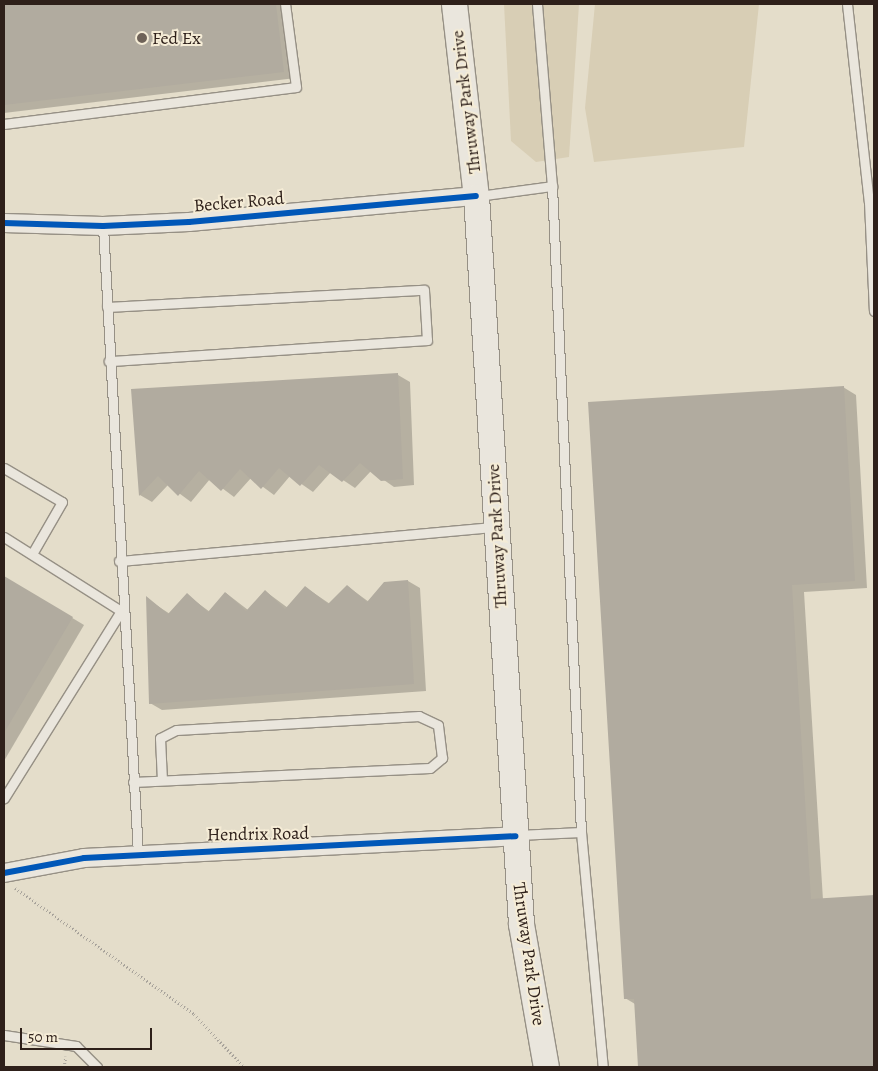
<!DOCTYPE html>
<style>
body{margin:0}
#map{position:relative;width:878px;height:1071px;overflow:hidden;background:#e4ddca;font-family:Alegreya,serif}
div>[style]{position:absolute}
.green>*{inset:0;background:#d8ceb5}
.shadow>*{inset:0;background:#0003}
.building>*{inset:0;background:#b1ab9f}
.path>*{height:3px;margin-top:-1.5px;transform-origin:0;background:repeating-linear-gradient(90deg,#a8a39b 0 1px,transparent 0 3.5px)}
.roads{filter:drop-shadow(1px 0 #969085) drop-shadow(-1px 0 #969085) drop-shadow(0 1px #969085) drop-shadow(0 -1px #969085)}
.service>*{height:9px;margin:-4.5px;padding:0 4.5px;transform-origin:4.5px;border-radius:4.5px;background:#eae6dd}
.minor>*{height:18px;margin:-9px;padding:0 9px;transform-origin:9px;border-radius:9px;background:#eae6dd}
.secondary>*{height:25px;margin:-12.5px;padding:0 12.5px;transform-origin:12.5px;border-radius:12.5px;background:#eae6dd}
.cycleway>*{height:6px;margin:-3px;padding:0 3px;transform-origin:3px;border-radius:3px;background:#0057b8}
.dots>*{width:14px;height:14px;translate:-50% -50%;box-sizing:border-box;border:2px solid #f5ecd6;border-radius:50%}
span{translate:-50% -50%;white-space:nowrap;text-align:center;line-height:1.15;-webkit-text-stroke:4px #f5ecd6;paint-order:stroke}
.poi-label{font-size:18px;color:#2e201a}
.left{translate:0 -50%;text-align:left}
.street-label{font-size:18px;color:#2e201a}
.frame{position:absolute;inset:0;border:5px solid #2e201a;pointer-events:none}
.scale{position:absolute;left:20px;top:1028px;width:132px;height:22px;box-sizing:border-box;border:2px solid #2e201a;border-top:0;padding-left:6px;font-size:15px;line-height:18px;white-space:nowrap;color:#2e201a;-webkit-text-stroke:4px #f5ecd6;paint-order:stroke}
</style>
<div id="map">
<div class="green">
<i style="clip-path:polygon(504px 4px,579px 4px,569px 157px,536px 162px,511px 141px)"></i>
<i style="clip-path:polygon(595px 4px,759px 4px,744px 147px,594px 162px,585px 108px)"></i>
</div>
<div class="shadow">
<i style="clip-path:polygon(4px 4px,287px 4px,296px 78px,4px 113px)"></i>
<i style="clip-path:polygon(398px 375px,410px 382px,414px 485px,394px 487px,371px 471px,355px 488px,331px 472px,313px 492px,290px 476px,274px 495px,251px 478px,234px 497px,210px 479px,191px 502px,168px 485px,152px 502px,140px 495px,132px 390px)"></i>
<i style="clip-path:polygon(843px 387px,856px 395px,867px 588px,804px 592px,823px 900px,874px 897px,874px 1067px,639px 1067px,635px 1004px,625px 998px)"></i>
<i style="clip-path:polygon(4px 577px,84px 625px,4px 761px)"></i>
<i style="clip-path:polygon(408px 581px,420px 588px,426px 691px,162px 710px,150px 703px,147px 599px,170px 614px,187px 595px,210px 612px,226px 593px,248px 610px,265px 591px,288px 608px,305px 587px,330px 604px,347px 586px,369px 602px)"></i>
</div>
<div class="building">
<i style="clip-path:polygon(4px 4px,276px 4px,284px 72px,4px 105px)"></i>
<i style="clip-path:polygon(398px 373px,403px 479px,381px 481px,360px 463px,342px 482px,319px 465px,300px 486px,279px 468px,261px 489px,240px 469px,221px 491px,199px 471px,178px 496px,158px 476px,139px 496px,131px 389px)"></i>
<i style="clip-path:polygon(844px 386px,855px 581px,792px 585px,811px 899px,874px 895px,874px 1066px,638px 1067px,634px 999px,624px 999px,588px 402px)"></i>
<i style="clip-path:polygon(4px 576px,73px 617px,4px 733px)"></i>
<i style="clip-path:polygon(408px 580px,414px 684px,149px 704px,146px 596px,168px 614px,187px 593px,208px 612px,225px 592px,246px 611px,265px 590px,285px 609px,305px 586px,328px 604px,347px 585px,367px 602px,384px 582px)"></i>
</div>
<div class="path">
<i style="left:15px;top:888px;width:219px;rotate:35.1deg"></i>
<i style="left:194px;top:1014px;width:73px;rotate:46.7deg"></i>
<i style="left:64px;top:1067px;width:11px;rotate:-80deg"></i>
</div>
<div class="roads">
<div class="service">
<i style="left:537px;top:4px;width:183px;rotate:85.3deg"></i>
<i style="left:552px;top:186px;width:647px;rotate:87.43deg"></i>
<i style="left:581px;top:832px;width:236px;rotate:84.7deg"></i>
<i style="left:847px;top:4px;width:199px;rotate:83.7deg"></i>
<i style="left:869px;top:202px;width:109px;rotate:87.4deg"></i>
<i style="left:4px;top:124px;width:294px;rotate:-7.2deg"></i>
<i style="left:296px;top:87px;width:84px;rotate:-97.5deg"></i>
<i style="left:478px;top:196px;width:75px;rotate:-7.7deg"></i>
<i style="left:103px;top:226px;width:629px;rotate:86.81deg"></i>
<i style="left:107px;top:307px;width:317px;rotate:-3.1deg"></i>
<i style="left:424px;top:290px;width:50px;rotate:86.6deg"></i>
<i style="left:427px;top:340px;width:319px;rotate:176.2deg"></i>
<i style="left:4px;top:468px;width:67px;rotate:30.4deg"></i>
<i style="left:62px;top:502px;width:60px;rotate:120deg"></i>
<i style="left:4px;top:537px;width:138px;rotate:32.3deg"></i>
<i style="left:121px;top:611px;width:221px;rotate:122deg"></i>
<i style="left:119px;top:561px;width:379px;rotate:-5.2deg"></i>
<i style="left:133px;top:782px;width:297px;rotate:-2.7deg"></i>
<i style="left:430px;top:768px;width:16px;rotate:-40deg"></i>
<i style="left:442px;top:758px;width:33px;rotate:-97deg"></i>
<i style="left:438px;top:725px;width:21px;rotate:-155deg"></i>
<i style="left:419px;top:716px;width:243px;rotate:176.7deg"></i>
<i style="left:176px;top:730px;width:18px;rotate:153deg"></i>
<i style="left:160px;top:738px;width:42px;rotate:87.3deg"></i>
<i style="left:518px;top:835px;width:63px;rotate:-2.7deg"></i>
<i style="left:4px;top:1035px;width:73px;rotate:8.7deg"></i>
<i style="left:76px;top:1046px;width:30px;rotate:45deg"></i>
</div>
<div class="minor">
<i style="left:4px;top:223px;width:99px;rotate:1.7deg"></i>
<i style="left:103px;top:226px;width:86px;rotate:-2.7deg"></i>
<i style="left:189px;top:222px;width:288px;rotate:-5.2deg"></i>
<i style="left:4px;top:873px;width:81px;rotate:-10.6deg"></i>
<i style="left:84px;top:858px;width:432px;rotate:-2.9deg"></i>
</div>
<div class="secondary">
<i style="left:454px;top:4px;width:193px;rotate:83.5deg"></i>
<i style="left:476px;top:196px;width:729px;rotate:86.46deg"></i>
<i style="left:521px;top:924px;width:145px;rotate:80.1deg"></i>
</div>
</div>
<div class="cycleway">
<i style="left:4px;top:223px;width:99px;rotate:1.7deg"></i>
<i style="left:103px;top:226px;width:86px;rotate:-2.7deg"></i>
<i style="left:189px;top:222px;width:288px;rotate:-5.2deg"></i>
<i style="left:4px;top:873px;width:81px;rotate:-10.6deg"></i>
<i style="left:84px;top:858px;width:432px;rotate:-2.9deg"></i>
</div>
<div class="dots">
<i style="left:142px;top:38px;background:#6e6258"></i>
</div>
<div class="poi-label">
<span class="left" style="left:152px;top:38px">Fed Ex</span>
</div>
<div class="street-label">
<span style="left:466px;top:102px;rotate:-97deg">Thruway Park Drive</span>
<span style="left:239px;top:202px;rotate:-5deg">Becker Road</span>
<span style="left:497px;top:536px;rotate:-93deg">Thruway Park Drive</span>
<span style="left:258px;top:834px;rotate:-1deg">Hendrix Road</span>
<span style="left:529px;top:954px;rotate:82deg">Thruway Park Drive</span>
</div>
<div class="frame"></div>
<div class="scale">50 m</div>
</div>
